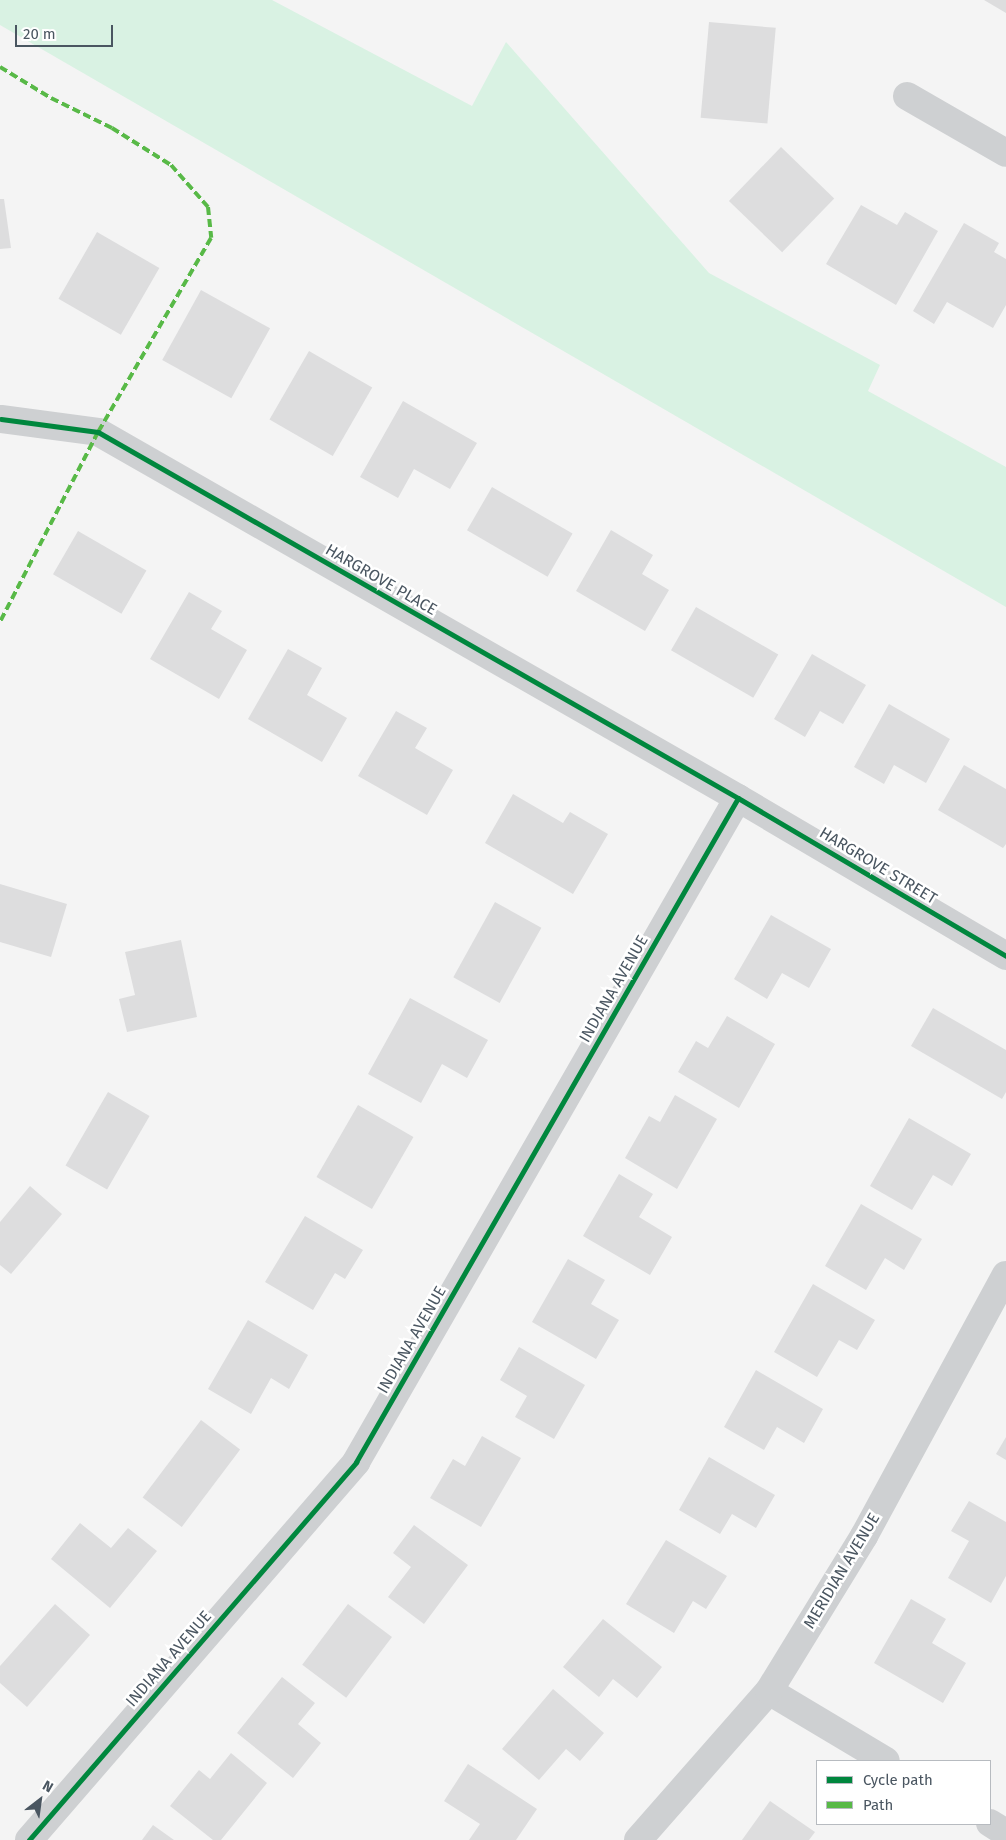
<!DOCTYPE html>
<style>
body{margin:0}
#map{position:relative;width:1006px;height:1840px;overflow:hidden;background:#f4f4f4;font-family:"Fira Sans",sans-serif}
div>[style]{position:absolute}
.green>*{inset:0;background:#d9f2e3}
.building>*{inset:0;background:#ddddde;transform-origin:0 0}
.street>*{height:28px;margin:-14px;padding:0 14px;transform-origin:14px;border-radius:14px;background:#ced0d2}
.quiet>*{height:4px;margin-top:-2px;transform-origin:0;background:repeating-linear-gradient(90deg,#58b947 0 8px,transparent 0 12px)}
.cycleway>*{height:5px;margin:-2.5px;padding:0 2.5px;transform-origin:2.5px;border-radius:2.5px;background:#00873e}
span{translate:-50% -50%;white-space:nowrap;text-align:center;line-height:1.15;-webkit-text-stroke:5px #fff;paint-order:stroke}
.street-label{font-size:16px;color:#4a5661}
.legend{position:absolute;left:816px;top:1760px;width:175px;height:65px;box-sizing:border-box;background:#fff;border:1px solid #b7bbc0;margin:0;padding:6px 9px;list-style:none;font-size:15px;color:#4a5661}
.legend li{display:flex;align-items:center;gap:10px;height:25px}
.legend b{width:25px;border:1px solid #b7bbc0}
.north{position:absolute;left:15px;top:1775px;width:50px;height:50px;-webkit-text-stroke:4px #fff;paint-order:stroke;rotate:30deg;font-size:14px;font-weight:700;line-height:20px;text-align:center;color:#4a5661}
.north::after{content:'';display:block;margin:auto;width:18px;height:22px;background:#4a5661;clip-path:polygon(50% 0,100% 100%,50% 72%,0 100%)}
.scale{position:absolute;left:15px;top:25px;width:98px;height:22px;box-sizing:border-box;border:2px solid #4a5661;border-top:0;padding-left:6px;font-size:15px;line-height:18px;white-space:nowrap;color:#4a5661;-webkit-text-stroke:4px #fff;paint-order:stroke}
</style>
<div id="map">
<div class="green">
<i style="clip-path:polygon(0 0,272px 0,472px 106px,506px 42px,709px 273px,880px 365px,868px 391px,1006px 467px,1006px 607px,0 25px)"></i>
</div>
<div class="building">
<i style="clip-path:polygon(984px 0,1006px 0,1006px 13px)"></i>
<i style="left:709px;top:22px;width:67px;height:96px;rotate:5deg"></i>
<i style="left:781px;top:147px;width:74px;height:75px;rotate:44deg"></i>
<i style="clip-path:polygon(0 199px,4px 199px,11px 248px,0 249px)"></i>
<i style="clip-path:polygon(861px 205px,897px 225px,905px 212px,938px 231px,896px 305px,826px 264px)"></i>
<i style="clip-path:polygon(964px 223px,999px 243px,994px 252px,1006px 259px,1006px 305px,993px 328px,947px 302px,934px 324px,913px 311px)"></i>
<i style="left:97px;top:232px;width:72px;height:77px;rotate:30deg"></i>
<i style="left:201px;top:290px;width:79px;height:80px;rotate:29deg"></i>
<i style="left:309px;top:351px;width:73px;height:79px;rotate:30deg"></i>
<i style="clip-path:polygon(403px 401px,477px 443px,450px 489px,414px 469px,398px 498px,360px 477px)"></i>
<i style="left:492px;top:487px;width:93px;height:50px;rotate:30deg"></i>
<i style="clip-path:polygon(611px 530px,653px 555px,642px 574px,669px 590px,645px 631px,576px 591px)"></i>
<i style="left:78px;top:531px;width:79px;height:50px;rotate:30deg"></i>
<i style="clip-path:polygon(189px 592px,222px 611px,211px 629px,247px 650px,219px 699px,150px 659px)"></i>
<i style="left:696px;top:607px;width:95px;height:50px;rotate:30deg"></i>
<i style="clip-path:polygon(288px 649px,322px 668px,307px 695px,347px 718px,322px 762px,248px 719px)"></i>
<i style="clip-path:polygon(812px 654px,866px 685px,843px 724px,820px 711px,805px 737px,774px 719px)"></i>
<i style="clip-path:polygon(889px 704px,950px 739px,926px 783px,894px 765px,884px 784px,854px 767px)"></i>
<i style="clip-path:polygon(396px 711px,427px 728px,415px 748px,453px 770px,427px 815px,358px 776px)"></i>
<i style="clip-path:polygon(964px 765px,1006px 789px,1006px 844px,1003px 848px,938px 810px)"></i>
<i style="clip-path:polygon(513px 794px,563px 823px,570px 812px,608px 834px,573px 894px,485px 843px)"></i>
<i style="clip-path:polygon(0 884px,67px 904px,51px 957px,0 942px)"></i>
<i style="left:495px;top:902px;width:53px;height:86px;rotate:29deg"></i>
<i style="clip-path:polygon(771px 915px,831px 949px,809px 988px,782px 973px,767px 999px,734px 979px)"></i>
<i style="clip-path:polygon(181px 940px,197px 1017px,127px 1032px,119px 999px,135px 995px,125px 952px)"></i>
<i style="clip-path:polygon(410px 998px,488px 1040px,467px 1078px,442px 1064px,421px 1103px,368px 1074px)"></i>
<i style="clip-path:polygon(933px 1008px,1006px 1050px,1006px 1092px,1002px 1099px,911px 1046px)"></i>
<i style="clip-path:polygon(727px 1016px,775px 1044px,739px 1108px,678px 1072px,696px 1041px,708px 1048px)"></i>
<i style="left:108px;top:1092px;width:48px;height:85px;rotate:30deg"></i>
<i style="clip-path:polygon(675px 1095px,717px 1119px,677px 1189px,625px 1158px,649px 1116px,660px 1122px)"></i>
<i style="left:358px;top:1105px;width:64px;height:83px;rotate:30deg"></i>
<i style="clip-path:polygon(909px 1118px,971px 1154px,952px 1186px,933px 1175px,912px 1210px,870px 1186px)"></i>
<i style="clip-path:polygon(619px 1174px,653px 1194px,639px 1217px,672px 1237px,650px 1275px,583px 1236px)"></i>
<i style="clip-path:polygon(30px 1186px,62px 1214px,11px 1274px,0 1265px,0 1222px)"></i>
<i style="clip-path:polygon(861px 1204px,922px 1239px,904px 1270px,885px 1258px,866px 1290px,825px 1266px)"></i>
<i style="clip-path:polygon(305px 1216px,363px 1250px,345px 1279px,335px 1273px,313px 1310px,265px 1282px)"></i>
<i style="clip-path:polygon(568px 1259px,605px 1280px,591px 1304px,619px 1320px,596px 1359px,532px 1322px)"></i>
<i style="clip-path:polygon(813px 1284px,875px 1320px,857px 1350px,839px 1340px,817px 1377px,774px 1352px)"></i>
<i style="clip-path:polygon(248px 1320px,308px 1355px,289px 1389px,271px 1378px,251px 1414px,208px 1389px)"></i>
<i style="clip-path:polygon(519px 1347px,585px 1385px,554px 1439px,515px 1417px,527px 1396px,500px 1380px)"></i>
<i style="clip-path:polygon(756px 1370px,823px 1409px,804px 1443px,777px 1427px,764px 1450px,724px 1427px)"></i>
<i style="left:201px;top:1420px;width:49px;height:97px;rotate:37deg"></i>
<i style="clip-path:polygon(482px 1436px,521px 1458px,481px 1527px,430px 1498px,453px 1459px,465px 1466px)"></i>
<i style="clip-path:polygon(1006px 1437px,1006px 1460px,996px 1454px)"></i>
<i style="clip-path:polygon(709px 1457px,775px 1495px,756px 1528px,732px 1514px,720px 1534px,679px 1510px)"></i>
<i style="clip-path:polygon(969px 1501px,1006px 1522px,1006px 1576px,991px 1603px,948px 1578px,969px 1541px,951px 1531px)"></i>
<i style="clip-path:polygon(80px 1523px,111px 1548px,128px 1528px,157px 1551px,110px 1608px,51px 1559px)"></i>
<i style="clip-path:polygon(414px 1525px,468px 1565px,424px 1624px,388px 1597px,411px 1567px,393px 1553px)"></i>
<i style="clip-path:polygon(666px 1540px,727px 1576px,706px 1609px,693px 1601px,674px 1633px,626px 1604px)"></i>
<i style="clip-path:polygon(911px 1599px,946px 1619px,932px 1643px,966px 1663px,943px 1703px,874px 1663px)"></i>
<i style="clip-path:polygon(55px 1604px,90px 1635px,27px 1707px,0 1683px,0 1666px)"></i>
<i style="left:348px;top:1604px;width:55px;height:76px;rotate:37deg"></i>
<i style="clip-path:polygon(603px 1619px,662px 1667px,637px 1698px,613px 1679px,599px 1697px,563px 1667px)"></i>
<i style="clip-path:polygon(282px 1677px,315px 1703px,298px 1724px,321px 1743px,293px 1778px,237px 1733px)"></i>
<i style="clip-path:polygon(553px 1689px,604px 1733px,580px 1761px,566px 1749px,539px 1780px,502px 1749px)"></i>
<i style="clip-path:polygon(231px 1753px,267px 1783px,221px 1840px,213px 1840px,170px 1806px,199px 1770px,210px 1779px)"></i>
<i style="clip-path:polygon(468px 1764px,537px 1809px,516px 1840px,469px 1840px,480px 1824px,444px 1801px)"></i>
<i style="clip-path:polygon(770px 1801px,815px 1832px,809px 1840px,742px 1840px)"></i>
<i style="clip-path:polygon(153px 1825px,174px 1840px,142px 1840px)"></i>
</div>
<div class="street">
<i style="left:907px;top:96px;width:114px;rotate:29.9deg"></i>
<i style="left:1px;top:419px;width:98px;rotate:7.6deg"></i>
<i style="left:98px;top:432px;width:737px;rotate:29.76deg"></i>
<i style="left:738px;top:798px;width:311px;rotate:30.5deg"></i>
<i style="left:769px;top:1691px;width:136px;rotate:30.9deg"></i>
<i style="left:990px;top:1823px;width:19px;rotate:32deg"></i>
<i style="left:29px;top:1840px;width:500px;rotate:-49.1deg"></i>
<i style="left:356px;top:1462px;width:766px;rotate:-60.09deg"></i>
<i style="left:638px;top:1840px;width:198px;rotate:-48.7deg"></i>
<i style="left:769px;top:1691px;width:182px;rotate:-58.5deg"></i>
<i style="left:864px;top:1536px;width:297px;rotate:-61.5deg"></i>
</div>
<div class="quiet">
<i style="left:0;top:67px;width:60px;rotate:31.3deg"></i>
<i style="left:51px;top:98px;width:68px;rotate:26.2deg"></i>
<i style="left:112px;top:128px;width:70px;rotate:32.1deg"></i>
<i style="left:171px;top:165px;width:56px;rotate:48.6deg"></i>
<i style="left:208px;top:207px;width:31px;rotate:84deg"></i>
<i style="left:211px;top:238px;width:225px;rotate:120.2deg"></i>
<i style="left:98px;top:432px;width:214px;rotate:117.3deg"></i>
</div>
<div class="cycleway">
<i style="left:1px;top:419px;width:98px;rotate:7.6deg"></i>
<i style="left:98px;top:432px;width:737px;rotate:29.76deg"></i>
<i style="left:738px;top:798px;width:311px;rotate:30.5deg"></i>
<i style="left:29px;top:1840px;width:500px;rotate:-49.1deg"></i>
<i style="left:356px;top:1462px;width:766px;rotate:-60.09deg"></i>
</div>
<div class="street-label">
<span style="left:381px;top:580px;rotate:30deg">HARGROVE PLACE</span>
<span style="left:878px;top:866px;rotate:31deg">HARGROVE STREET</span>
<span style="left:614px;top:989px;rotate:-60deg">INDIANA AVENUE</span>
<span style="left:412px;top:1340px;rotate:-60deg">INDIANA AVENUE</span>
<span style="left:842px;top:1571px;rotate:-59deg">MERIDIAN AVENUE</span>
<span style="left:169px;top:1659px;rotate:-49deg">INDIANA AVENUE</span>
</div>
<ul class="legend">
<li><b style="height:6px;background:#00873e"></b>Cycle path</li>
<li><b style="height:6px;background:#58b947"></b>Path</li>
</ul>
<div class="north">N</div>
<div class="scale">20 m</div>
</div>
